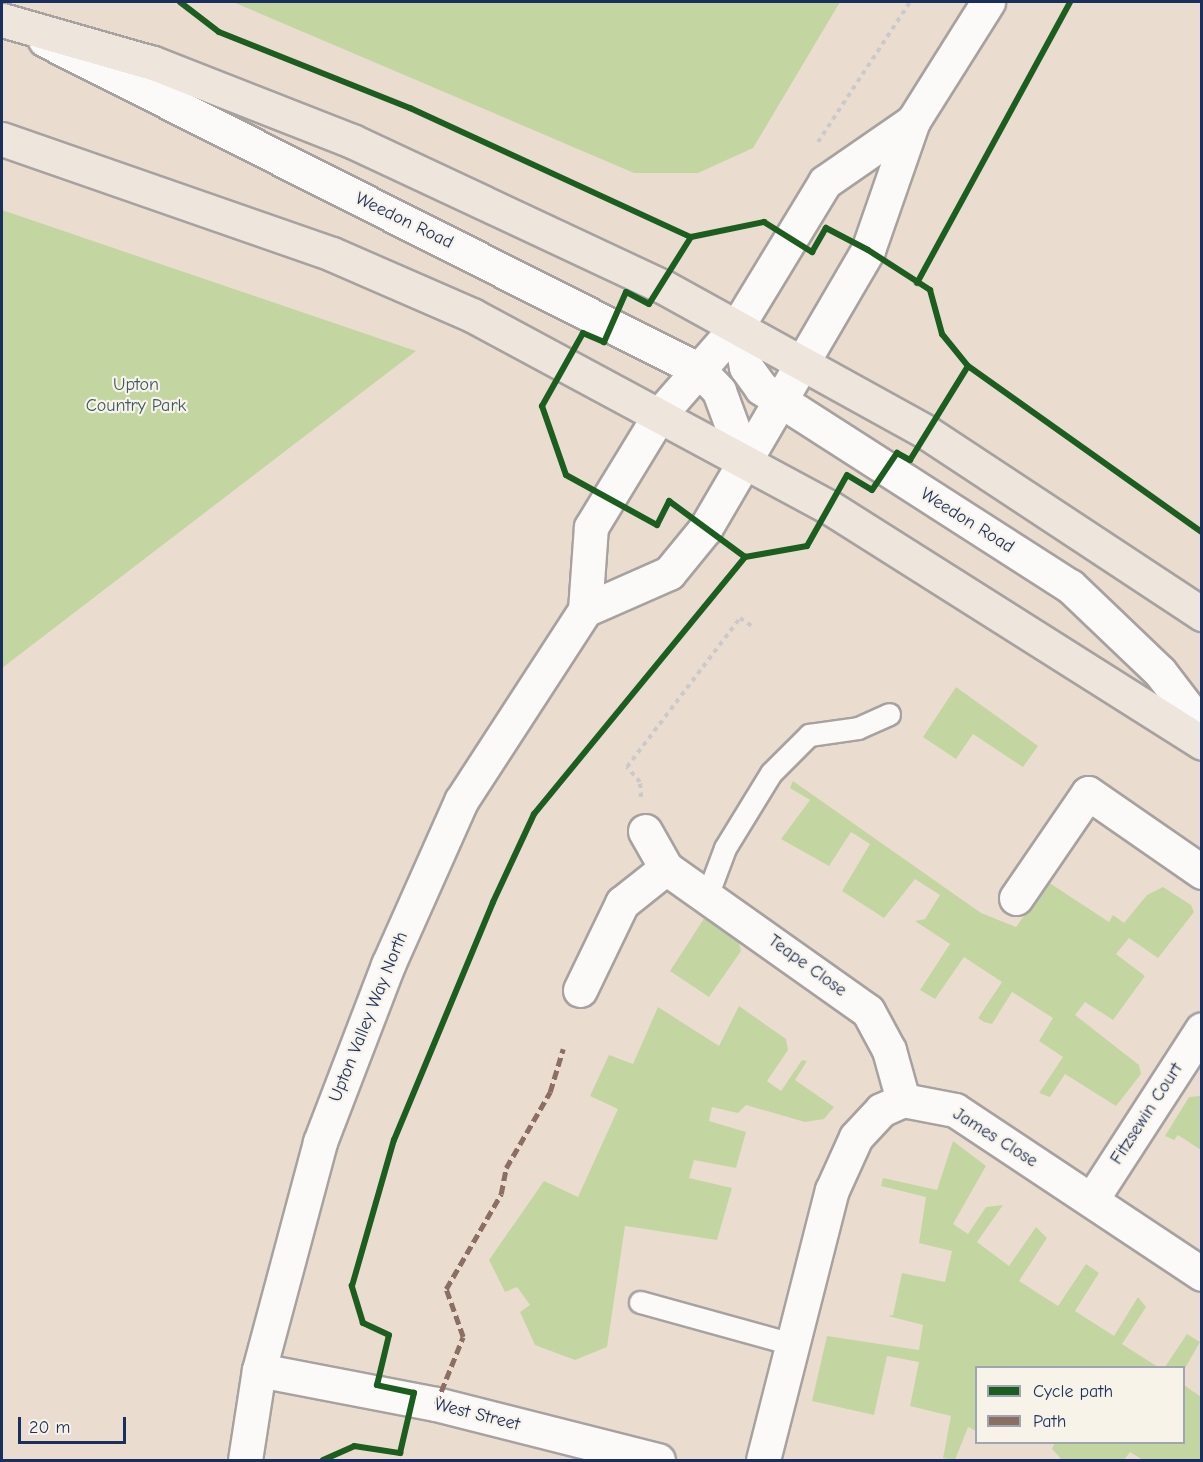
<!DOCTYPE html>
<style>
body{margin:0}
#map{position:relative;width:1203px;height:1462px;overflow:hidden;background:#eaddcf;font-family:"Comic Neue",sans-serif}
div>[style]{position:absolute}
.green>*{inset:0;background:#c3d6a2}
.path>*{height:4px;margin-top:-2px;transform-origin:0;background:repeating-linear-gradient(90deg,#cbc9ca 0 4.5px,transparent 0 9px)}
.roads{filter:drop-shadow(2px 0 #a7a2a0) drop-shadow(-2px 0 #a7a2a0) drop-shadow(0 2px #a7a2a0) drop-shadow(0 -2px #a7a2a0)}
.service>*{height:21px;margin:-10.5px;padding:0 10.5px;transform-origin:10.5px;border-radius:10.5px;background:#fcfaf8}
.minor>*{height:33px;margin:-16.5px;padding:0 16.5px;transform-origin:16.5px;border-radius:16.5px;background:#fcfaf8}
.tertiary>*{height:33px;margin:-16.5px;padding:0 16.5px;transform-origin:16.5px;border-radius:16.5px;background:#fcfaf8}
.trunk>*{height:33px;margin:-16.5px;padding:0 16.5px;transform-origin:16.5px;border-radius:16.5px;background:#eee5dd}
.quiet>*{height:4.5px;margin-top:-2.25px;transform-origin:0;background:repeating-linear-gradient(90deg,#8d6e63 0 9px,transparent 0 13.5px)}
.cycleway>*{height:6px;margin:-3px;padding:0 3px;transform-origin:3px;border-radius:3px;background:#1b5e20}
span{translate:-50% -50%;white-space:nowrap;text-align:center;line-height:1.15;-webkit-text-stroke:4.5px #f7f3e8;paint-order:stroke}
.street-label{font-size:18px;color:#1b2f5e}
.park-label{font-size:18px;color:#3d5866}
.frame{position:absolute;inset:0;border:3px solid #1b2f5e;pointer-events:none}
.legend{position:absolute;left:975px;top:1366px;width:210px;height:78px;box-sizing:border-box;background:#f7f3e8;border:2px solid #9fa5b1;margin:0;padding:8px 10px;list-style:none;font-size:18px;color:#1b2f5e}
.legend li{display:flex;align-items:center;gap:12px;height:30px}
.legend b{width:30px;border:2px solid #9fa5b1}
.scale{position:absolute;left:18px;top:1417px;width:108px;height:27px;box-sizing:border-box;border:3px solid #1b2f5e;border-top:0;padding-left:8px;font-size:18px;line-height:21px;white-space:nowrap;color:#1b2f5e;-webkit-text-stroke:4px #f7f3e8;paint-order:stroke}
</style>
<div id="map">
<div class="green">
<i style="clip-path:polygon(233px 2px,840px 2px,753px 148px,698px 173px,634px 173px)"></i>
<i style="clip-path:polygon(2px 210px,416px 351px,2px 668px)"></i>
<i style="clip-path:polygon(956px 687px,1038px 746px,1023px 767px,973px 734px,956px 759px,923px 737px)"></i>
<i style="clip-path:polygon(793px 781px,981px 913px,1016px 927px,1048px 882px,1109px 922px,1113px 915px,1124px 923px,1147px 895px,1163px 887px,1191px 905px,1194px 912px,1158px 958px,1129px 938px,1116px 954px,1145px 976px,1113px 1020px,1085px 1002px,1075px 1015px,1139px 1065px,1141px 1074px,1116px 1106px,1065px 1074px,1050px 1097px,1039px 1093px,1063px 1057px,1039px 1041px,1053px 1018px,1012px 992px,992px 1024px,984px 1022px,978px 1018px,1002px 982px,964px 957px,935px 999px,920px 990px,950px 944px,915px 921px,925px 919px,940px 895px,915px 879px,884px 918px,842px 891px,870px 844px,851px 832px,829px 866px,781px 839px,810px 800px,790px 788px)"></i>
<i style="clip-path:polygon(705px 917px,738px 939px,741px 951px,709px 997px,670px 971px)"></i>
<i style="clip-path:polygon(739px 1006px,786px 1039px,788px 1050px,767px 1081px,781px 1091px,802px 1060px,807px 1061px,795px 1080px,834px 1107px,824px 1119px,805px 1122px,746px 1105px,738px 1113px,712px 1107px,709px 1121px,746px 1132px,736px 1168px,694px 1160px,689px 1178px,732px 1188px,717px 1240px,625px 1226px,607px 1347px,575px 1360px,535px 1345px,520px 1312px,530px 1305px,517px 1287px,505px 1292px,489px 1260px,544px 1181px,578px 1197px,618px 1109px,590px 1096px,609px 1055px,633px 1064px,658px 1007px,719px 1046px)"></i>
<i style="clip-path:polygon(1201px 1096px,1202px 1096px,1201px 1150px,1178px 1135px,1174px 1140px,1165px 1136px,1189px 1097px)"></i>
<i style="clip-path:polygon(953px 1141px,986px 1166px,953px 1224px,968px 1234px,986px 1207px,1003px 1205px,977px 1242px,1009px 1266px,1036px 1227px,1047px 1238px,1019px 1281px,1058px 1306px,1086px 1264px,1099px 1273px,1075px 1311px,1114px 1336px,1138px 1297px,1146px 1307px,1122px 1344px,1158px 1367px,976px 1368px,976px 1431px,968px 1427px,955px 1460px,943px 1458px,951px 1416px,910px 1406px,919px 1362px,887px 1356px,874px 1415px,812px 1401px,827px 1336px,919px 1350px,923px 1325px,888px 1316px,893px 1315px,902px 1273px,945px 1282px,952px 1251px,919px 1243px,926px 1197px,881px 1186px,883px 1178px,937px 1190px)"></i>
<i style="clip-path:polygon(1187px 1334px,1200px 1342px,1184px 1370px,1165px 1367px)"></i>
<i style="clip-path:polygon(1184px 1385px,1201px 1397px,1201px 1460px,1143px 1460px,1130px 1452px,1124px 1460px,1062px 1460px,1052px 1449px,1055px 1442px,1184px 1442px)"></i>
</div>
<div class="path">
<i style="left:818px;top:142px;width:168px;rotate:-56.7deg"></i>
<i style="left:641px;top:797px;width:15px;rotate:-94deg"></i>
<i style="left:640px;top:782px;width:20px;rotate:-131deg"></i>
<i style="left:627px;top:767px;width:187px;rotate:-52.8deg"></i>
<i style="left:740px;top:618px;width:14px;rotate:34deg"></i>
</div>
<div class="roads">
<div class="service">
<i style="left:707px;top:896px;width:51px;rotate:-69.4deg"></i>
<i style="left:725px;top:848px;width:88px;rotate:-58.5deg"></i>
<i style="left:771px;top:773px;width:54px;rotate:-45deg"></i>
<i style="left:809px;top:735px;width:49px;rotate:-8.1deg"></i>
<i style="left:858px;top:728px;width:34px;rotate:-24deg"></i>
<i style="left:640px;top:1302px;width:159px;rotate:15.4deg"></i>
</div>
<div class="minor">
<i style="left:645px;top:831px;width:43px;rotate:60.4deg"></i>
<i style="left:666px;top:868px;width:247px;rotate:35.3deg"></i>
<i style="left:868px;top:1011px;width:44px;rotate:61.7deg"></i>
<i style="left:889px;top:1050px;width:52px;rotate:74.4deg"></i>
<i style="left:1016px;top:898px;width:127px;rotate:-55.6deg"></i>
<i style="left:1088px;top:793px;width:139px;rotate:34.7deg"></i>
<i style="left:580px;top:990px;width:97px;rotate:-64.2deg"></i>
<i style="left:622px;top:903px;width:56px;rotate:-38.5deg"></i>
<i style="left:1092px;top:1199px;width:202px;rotate:-57.1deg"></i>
<i style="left:259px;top:1370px;width:180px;rotate:10.9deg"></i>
<i style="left:436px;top:1404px;width:229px;rotate:14.2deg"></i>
<i style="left:763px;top:1460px;width:279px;rotate:-75.7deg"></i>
<i style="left:832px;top:1190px;width:58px;rotate:-65.6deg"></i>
<i style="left:856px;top:1137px;width:37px;rotate:-47deg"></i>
<i style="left:881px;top:1110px;width:24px;rotate:-24deg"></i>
<i style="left:903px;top:1100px;width:53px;rotate:10.9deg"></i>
<i style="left:955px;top:1110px;width:296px;rotate:33.6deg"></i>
</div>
<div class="tertiary">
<i style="left:45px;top:40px;width:733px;rotate:26.77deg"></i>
<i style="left:699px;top:370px;width:29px;rotate:46deg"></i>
<i style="left:719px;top:391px;width:72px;rotate:69.8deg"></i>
<i style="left:738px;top:325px;width:43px;rotate:79.2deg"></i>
<i style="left:746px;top:367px;width:26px;rotate:54deg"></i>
<i style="left:761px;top:388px;width:367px;rotate:32.7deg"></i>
<i style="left:1070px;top:586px;width:124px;rotate:43.7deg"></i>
<i style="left:1160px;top:672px;width:69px;rotate:52.6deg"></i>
<i style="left:585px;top:610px;width:92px;rotate:-23.8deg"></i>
<i style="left:669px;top:573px;width:57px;rotate:-50.7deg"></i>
<i style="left:705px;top:529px;width:323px;rotate:-59.7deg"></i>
<i style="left:868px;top:250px;width:137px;rotate:-70.8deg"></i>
<i style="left:913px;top:121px;width:141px;rotate:-57.8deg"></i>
<i style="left:245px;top:1460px;width:91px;rotate:-81.2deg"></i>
<i style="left:259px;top:1370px;width:236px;rotate:-75deg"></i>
<i style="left:320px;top:1142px;width:190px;rotate:-69deg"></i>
<i style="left:388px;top:965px;width:180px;rotate:-66deg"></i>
<i style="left:461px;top:801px;width:228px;rotate:-57deg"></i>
<i style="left:585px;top:610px;width:83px;rotate:-85.9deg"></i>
<i style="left:591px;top:527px;width:132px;rotate:-58.6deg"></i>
<i style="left:660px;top:414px;width:118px;rotate:-48.8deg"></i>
<i style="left:738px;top:325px;width:167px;rotate:-58.7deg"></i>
<i style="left:825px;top:182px;width:107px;rotate:-34.7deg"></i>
</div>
<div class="trunk">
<i style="left:2px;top:20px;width:157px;rotate:15.9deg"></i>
<i style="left:153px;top:63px;width:214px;rotate:21.4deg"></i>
<i style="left:352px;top:141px;width:342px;rotate:25.1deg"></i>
<i style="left:662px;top:286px;width:302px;rotate:28.9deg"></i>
<i style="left:926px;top:432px;width:331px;rotate:33.4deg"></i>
<i style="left:2px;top:139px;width:349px;rotate:19.2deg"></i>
<i style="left:332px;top:254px;width:153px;rotate:23.5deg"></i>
<i style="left:472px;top:315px;width:405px;rotate:28.3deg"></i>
<i style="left:829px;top:507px;width:441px;rotate:32.3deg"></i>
</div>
</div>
<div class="quiet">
<i style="left:436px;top:1404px;width:72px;rotate:-68.1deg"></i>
<i style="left:463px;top:1337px;width:51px;rotate:-109.5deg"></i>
<i style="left:446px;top:1289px;width:110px;rotate:-59.9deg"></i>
<i style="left:501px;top:1194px;width:26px;rotate:-79deg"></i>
<i style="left:506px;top:1168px;width:88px;rotate:-59.9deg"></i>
<i style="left:550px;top:1092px;width:45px;rotate:-73.2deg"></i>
</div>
<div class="cycleway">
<i style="left:180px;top:2px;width:49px;rotate:37.6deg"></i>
<i style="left:219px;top:32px;width:206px;rotate:21.7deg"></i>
<i style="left:410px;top:108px;width:309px;rotate:24.7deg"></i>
<i style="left:691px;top:237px;width:75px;rotate:-11.6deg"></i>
<i style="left:764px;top:222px;width:57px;rotate:32deg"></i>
<i style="left:812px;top:252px;width:28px;rotate:-60deg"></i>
<i style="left:826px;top:228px;width:47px;rotate:27.6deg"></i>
<i style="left:868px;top:250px;width:74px;rotate:32.8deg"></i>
<i style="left:930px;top:290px;width:46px;rotate:74.7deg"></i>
<i style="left:942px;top:334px;width:41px;rotate:50.9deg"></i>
<i style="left:968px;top:366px;width:287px;rotate:35.4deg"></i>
<i style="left:691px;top:237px;width:79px;rotate:122.1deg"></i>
<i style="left:649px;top:304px;width:26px;rotate:-152deg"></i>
<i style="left:626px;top:292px;width:55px;rotate:113.7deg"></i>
<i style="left:604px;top:342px;width:23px;rotate:-157deg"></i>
<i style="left:583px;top:333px;width:84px;rotate:119.3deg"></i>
<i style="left:542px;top:406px;width:73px;rotate:70.8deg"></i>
<i style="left:566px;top:475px;width:104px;rotate:28.8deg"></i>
<i style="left:657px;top:525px;width:27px;rotate:-63deg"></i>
<i style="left:669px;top:501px;width:94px;rotate:36.4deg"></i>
<i style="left:745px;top:557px;width:63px;rotate:-10.1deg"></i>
<i style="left:807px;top:546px;width:81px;rotate:-60.6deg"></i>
<i style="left:847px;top:475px;width:29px;rotate:31deg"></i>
<i style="left:872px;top:490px;width:45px;rotate:-56deg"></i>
<i style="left:897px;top:453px;width:15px;rotate:28deg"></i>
<i style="left:910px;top:460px;width:110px;rotate:-58.3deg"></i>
<i style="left:917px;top:283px;width:320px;rotate:-61.4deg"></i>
<i style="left:323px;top:1460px;width:34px;rotate:-24deg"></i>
<i style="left:354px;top:1446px;width:47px;rotate:8.7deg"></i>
<i style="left:400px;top:1453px;width:62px;rotate:-76.9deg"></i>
<i style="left:414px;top:1393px;width:38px;rotate:-168deg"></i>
<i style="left:377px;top:1385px;width:51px;rotate:-76.5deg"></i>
<i style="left:389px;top:1335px;width:29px;rotate:-155deg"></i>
<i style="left:363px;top:1323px;width:39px;rotate:-107deg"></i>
<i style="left:352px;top:1286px;width:152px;rotate:-74deg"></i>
<i style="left:394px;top:1140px;width:258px;rotate:-67.4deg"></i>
<i style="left:493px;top:902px;width:97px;rotate:-65deg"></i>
<i style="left:534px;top:814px;width:333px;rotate:-50.6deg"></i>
</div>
<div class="street-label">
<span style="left:404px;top:221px;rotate:26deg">Weedon Road</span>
<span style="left:967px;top:521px;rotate:32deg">Weedon Road</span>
<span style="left:807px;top:966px;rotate:36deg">Teape Close</span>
<span style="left:369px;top:1017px;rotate:-68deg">Upton Valley Way North</span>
<span style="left:1147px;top:1114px;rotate:-57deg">Fitzsewin Court</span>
<span style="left:995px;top:1138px;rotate:32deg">James Close</span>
<span style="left:477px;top:1415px;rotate:14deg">West Street</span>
</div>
<div class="park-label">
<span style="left:136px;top:396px">Upton<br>Country Park</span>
</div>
<div class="frame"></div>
<ul class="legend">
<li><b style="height:8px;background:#1b5e20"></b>Cycle path</li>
<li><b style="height:8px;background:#8d6e63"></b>Path</li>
</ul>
<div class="scale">20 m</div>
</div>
